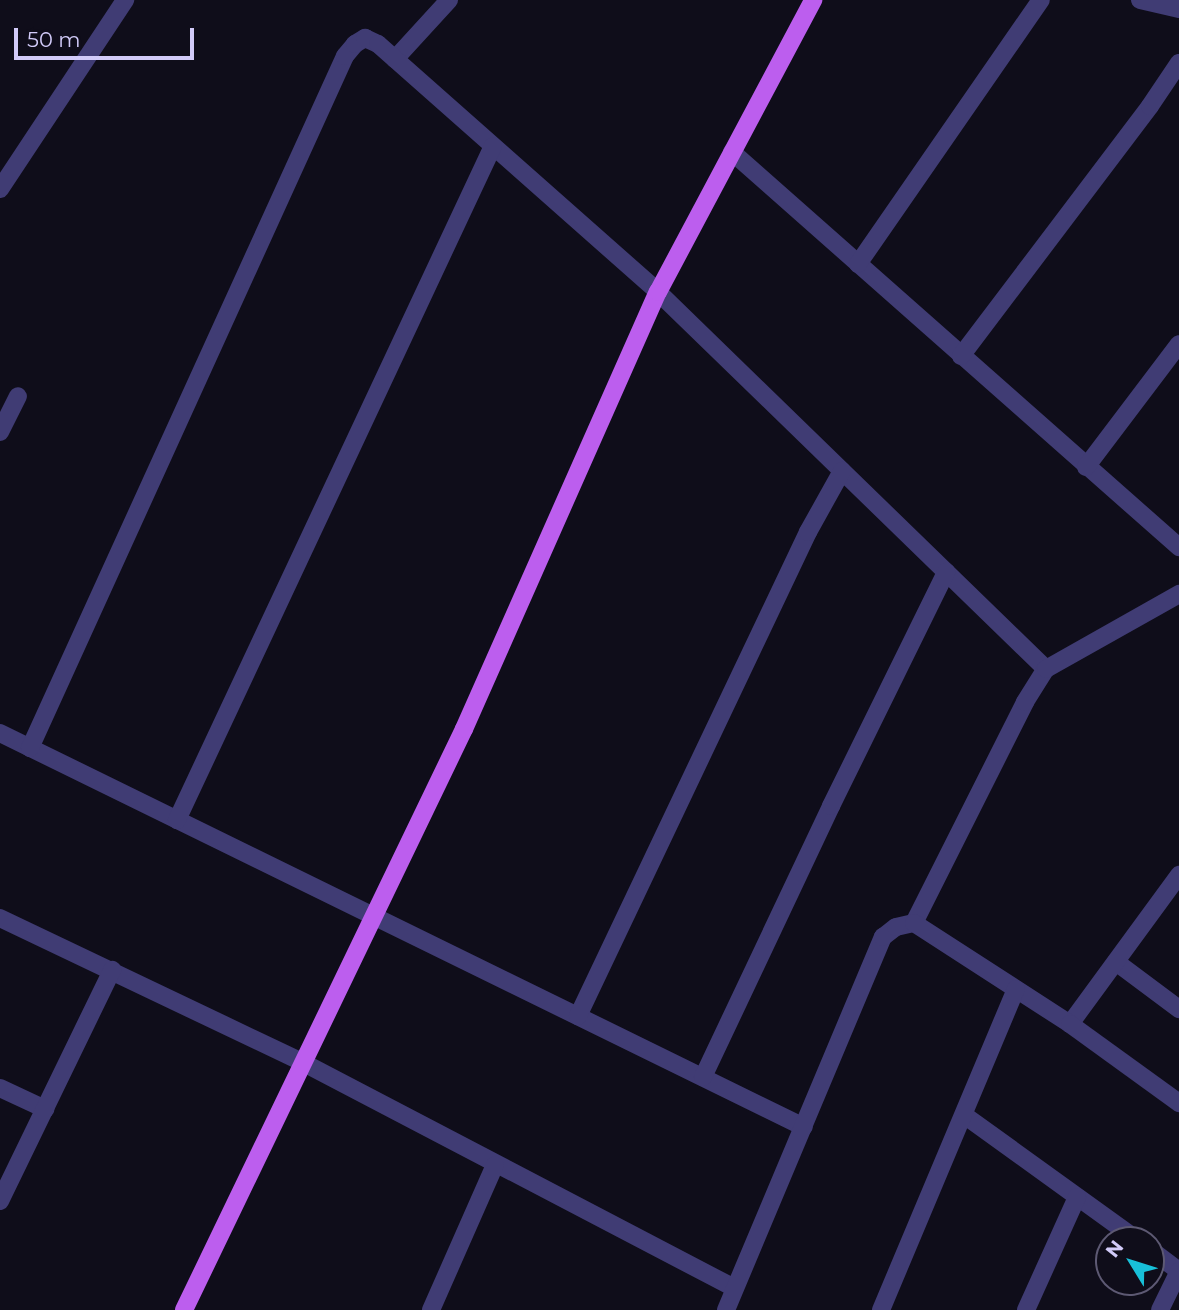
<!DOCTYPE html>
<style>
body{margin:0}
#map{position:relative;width:1179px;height:1310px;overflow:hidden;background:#0f0d1a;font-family:Montserrat,sans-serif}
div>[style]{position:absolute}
.minor>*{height:18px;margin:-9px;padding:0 9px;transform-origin:9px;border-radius:9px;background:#403c74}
.major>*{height:18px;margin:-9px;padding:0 9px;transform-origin:9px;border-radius:9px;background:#bc5eee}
span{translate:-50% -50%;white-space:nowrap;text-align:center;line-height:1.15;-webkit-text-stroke:5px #0f0d1a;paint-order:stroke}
.north{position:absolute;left:1095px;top:1226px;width:70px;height:70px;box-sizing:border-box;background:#0f0d1a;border:2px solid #5d5973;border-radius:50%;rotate:308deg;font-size:19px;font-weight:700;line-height:28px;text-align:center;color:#d2cbf9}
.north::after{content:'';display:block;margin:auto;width:24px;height:32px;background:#18c0d9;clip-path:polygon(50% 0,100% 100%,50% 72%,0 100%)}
.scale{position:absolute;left:14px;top:28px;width:180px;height:32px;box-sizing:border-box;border:4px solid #d2cbf9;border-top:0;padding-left:9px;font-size:21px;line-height:24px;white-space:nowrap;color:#d2cbf9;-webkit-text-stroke:5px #0f0d1a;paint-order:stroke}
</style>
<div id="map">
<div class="minor">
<i style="left:1140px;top:0;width:40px;rotate:13deg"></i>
<i style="left:395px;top:59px;width:80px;rotate:-47.5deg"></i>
<i style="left:732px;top:152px;width:597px;rotate:41.47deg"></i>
<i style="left:0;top:189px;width:227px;rotate:-56.5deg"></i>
<i style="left:858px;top:264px;width:321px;rotate:-55.3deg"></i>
<i style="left:961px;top:356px;width:313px;rotate:-52.9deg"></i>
<i style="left:1150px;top:106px;width:52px;rotate:-56deg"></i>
<i style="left:0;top:432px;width:40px;rotate:-63.4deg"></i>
<i style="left:1086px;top:467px;width:154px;rotate:-52.9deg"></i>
<i style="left:0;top:733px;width:895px;rotate:26.11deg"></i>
<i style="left:30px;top:748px;width:760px;rotate:-65.52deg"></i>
<i style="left:345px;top:56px;width:16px;rotate:-50deg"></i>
<i style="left:355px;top:44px;width:12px;rotate:-31deg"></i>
<i style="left:365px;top:38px;width:14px;rotate:25deg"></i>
<i style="left:378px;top:44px;width:374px;rotate:41.5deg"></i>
<i style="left:658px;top:292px;width:541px;rotate:44.18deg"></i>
<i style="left:177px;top:820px;width:744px;rotate:-64.88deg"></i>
<i style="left:0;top:918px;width:335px;rotate:25.5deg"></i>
<i style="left:302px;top:1062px;width:488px;rotate:27.6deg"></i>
<i style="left:914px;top:923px;width:247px;rotate:-63.3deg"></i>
<i style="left:1025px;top:702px;width:39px;rotate:-58deg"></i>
<i style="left:1046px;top:669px;width:153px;rotate:-29.4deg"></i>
<i style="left:1116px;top:962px;width:79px;rotate:36.7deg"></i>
<i style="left:578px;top:1016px;width:536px;rotate:-64.58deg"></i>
<i style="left:808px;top:532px;width:70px;rotate:-60.9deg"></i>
<i style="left:1070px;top:1024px;width:185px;rotate:-53.8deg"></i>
<i style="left:703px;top:1077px;width:300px;rotate:-64.7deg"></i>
<i style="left:831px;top:806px;width:261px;rotate:-63.8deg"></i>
<i style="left:0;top:1088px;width:50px;rotate:25deg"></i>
<i style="left:964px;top:1115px;width:213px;rotate:35.8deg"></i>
<i style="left:0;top:1201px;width:257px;rotate:-64.1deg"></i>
<i style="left:1151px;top:1250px;width:35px;rotate:37deg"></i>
<i style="left:1179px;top:1271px;width:43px;rotate:116deg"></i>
<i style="left:431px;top:1310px;width:158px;rotate:-66.2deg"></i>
<i style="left:726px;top:1310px;width:405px;rotate:-67.2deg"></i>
<i style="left:883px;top:937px;width:16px;rotate:-38deg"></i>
<i style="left:896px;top:927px;width:18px;rotate:-13deg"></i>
<i style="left:914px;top:923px;width:186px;rotate:32.9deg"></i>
<i style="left:1070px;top:1024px;width:135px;rotate:35.9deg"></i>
<i style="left:881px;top:1310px;width:348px;rotate:-67.2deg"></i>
<i style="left:1026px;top:1310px;width:124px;rotate:-65.7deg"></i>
</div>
<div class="major">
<i style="left:184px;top:1310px;width:645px;rotate:-64.27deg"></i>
<i style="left:464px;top:729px;width:478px;rotate:-66.1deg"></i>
<i style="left:658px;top:292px;width:331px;rotate:-62deg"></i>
</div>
<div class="north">N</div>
<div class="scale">50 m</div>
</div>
